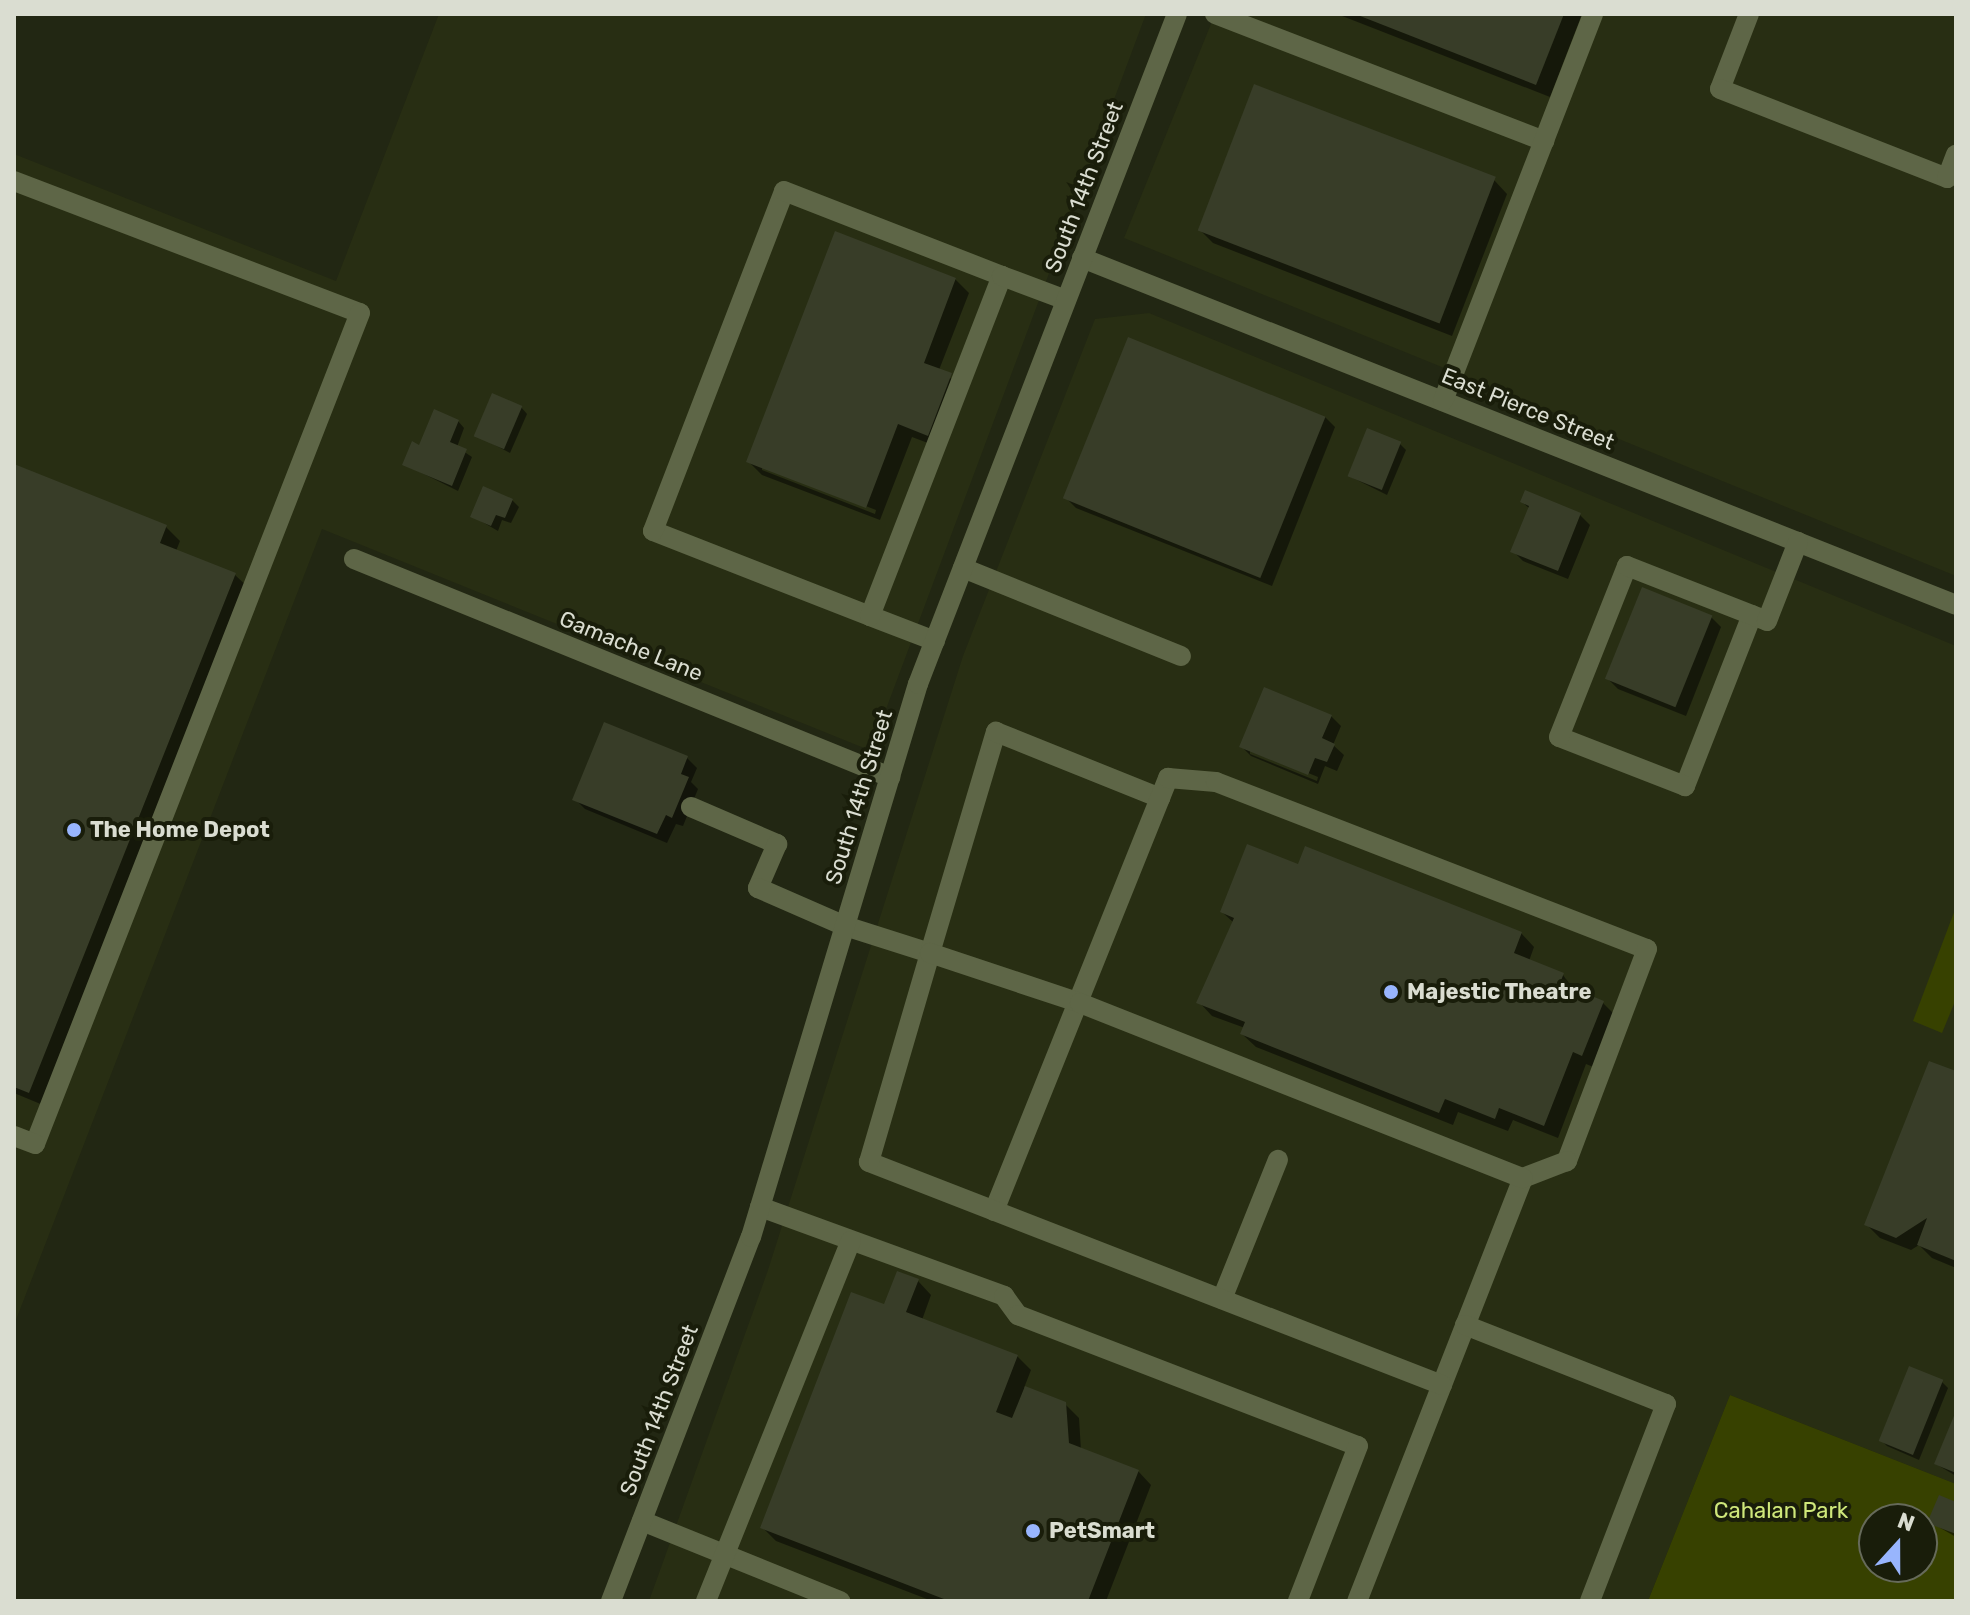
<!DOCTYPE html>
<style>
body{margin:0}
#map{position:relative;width:1970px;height:1615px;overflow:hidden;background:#222713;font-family:Rubik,sans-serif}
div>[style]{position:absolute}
.built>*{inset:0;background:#282e13}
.green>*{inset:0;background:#374100}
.shadow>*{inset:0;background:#0007}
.building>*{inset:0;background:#383d28;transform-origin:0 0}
.minor>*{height:20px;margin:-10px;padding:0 10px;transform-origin:10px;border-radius:10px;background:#5e6647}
.dots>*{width:22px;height:22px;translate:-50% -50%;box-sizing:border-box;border:4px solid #191d0a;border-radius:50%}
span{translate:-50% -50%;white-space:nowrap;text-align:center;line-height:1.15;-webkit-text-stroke:8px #191d0a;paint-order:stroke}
.street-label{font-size:22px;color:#daddd1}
.poi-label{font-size:22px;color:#daddd1;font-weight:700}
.left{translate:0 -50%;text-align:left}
.park-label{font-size:22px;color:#cfe77a}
.frame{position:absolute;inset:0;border:16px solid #daddd1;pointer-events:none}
.north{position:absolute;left:1858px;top:1503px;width:80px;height:80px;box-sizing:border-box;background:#191d0a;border:2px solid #666a5a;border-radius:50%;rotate:21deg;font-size:22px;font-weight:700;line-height:32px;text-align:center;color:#daddd1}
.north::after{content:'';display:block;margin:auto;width:28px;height:36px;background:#98b5fd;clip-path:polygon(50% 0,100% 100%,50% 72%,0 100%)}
</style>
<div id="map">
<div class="built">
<i style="clip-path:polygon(439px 14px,1146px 14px,876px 736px,864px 748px,322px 529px,14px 1325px,14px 154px,336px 281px)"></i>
<i style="clip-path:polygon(1215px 14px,1956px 14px,1956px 576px,1124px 238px)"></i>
<i style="clip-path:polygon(1149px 313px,1956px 646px,1956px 1484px,1730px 1395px,1648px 1601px,649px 1601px,768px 1270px,963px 656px,1095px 319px)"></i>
</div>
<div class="green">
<i style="clip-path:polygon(1956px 907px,1956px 999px,1942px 1033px,1913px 1021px)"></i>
<i style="clip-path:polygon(evenodd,1730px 1395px,1956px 1484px,1956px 1601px,1648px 1601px,1730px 1395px,1874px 1519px,1922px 1519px,1922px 1567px,1874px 1567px,1874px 1519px)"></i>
</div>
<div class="shadow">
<i style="clip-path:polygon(1337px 14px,1582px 14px,1550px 97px)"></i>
<i style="clip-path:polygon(1494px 180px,1507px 194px,1452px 336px,1213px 243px,1199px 229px)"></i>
<i style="clip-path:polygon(evenodd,955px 279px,969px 293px,939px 370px,964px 388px,941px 448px,912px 437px,880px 520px,762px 475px,749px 462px,955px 279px,762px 466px,876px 510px,875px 514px,762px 470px,762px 466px)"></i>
<i style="clip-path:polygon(521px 407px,527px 414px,510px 453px,476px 435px)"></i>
<i style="clip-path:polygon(1325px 417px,1335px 427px,1272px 586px,1076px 508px,1066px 498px)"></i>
<i style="clip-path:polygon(458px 421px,464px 428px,457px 447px,472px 457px,458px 491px,404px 464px)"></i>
<i style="clip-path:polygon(1400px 444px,1406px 450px,1387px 495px,1349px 476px)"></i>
<i style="clip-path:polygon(14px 466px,166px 527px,180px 541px,176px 551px,235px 575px,249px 588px,43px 1105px,14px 1093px)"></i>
<i style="clip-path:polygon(512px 500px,519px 507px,511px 523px,502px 520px,498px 531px,472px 516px)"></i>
<i style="clip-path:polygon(1522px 502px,1580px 515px,1590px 525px,1568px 579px,1523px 561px,1513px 551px,1530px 509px)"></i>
<i style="clip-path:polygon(1711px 617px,1721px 627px,1686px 716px,1618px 689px,1608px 679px)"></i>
<i style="clip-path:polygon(evenodd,1331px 716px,1341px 726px,1333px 745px,1344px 755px,1337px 771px,1325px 766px,1318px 784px,1251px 756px,1241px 746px,1331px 716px,1250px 749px,1318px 777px,1317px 781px,1250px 754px,1250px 749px)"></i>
<i style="clip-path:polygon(687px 758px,697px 768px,691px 782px,698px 789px,683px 826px,676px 824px,667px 843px,585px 809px,575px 799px)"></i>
<i style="clip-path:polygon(1299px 867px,1521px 933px,1534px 947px,1529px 961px,1563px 975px,1575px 992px,1603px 1003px,1616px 1016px,1596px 1068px,1586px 1064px,1558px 1138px,1513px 1120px,1508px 1131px,1458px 1112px,1453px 1125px,1256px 1047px,1242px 1034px,1245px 1028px,1212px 1016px,1199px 1002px,1234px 923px,1222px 912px)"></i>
<i style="clip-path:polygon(1956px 1073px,1956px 1268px,1932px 1258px,1919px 1245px,1911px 1250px,1880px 1238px,1866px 1224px)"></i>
<i style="clip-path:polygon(918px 1281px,931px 1295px,922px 1320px,1017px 1356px,1031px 1370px,1024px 1388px,1065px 1404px,1079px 1418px,1081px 1450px,1138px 1471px,1151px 1485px,1106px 1601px,932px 1601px,776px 1541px,762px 1527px,885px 1307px)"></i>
<i style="clip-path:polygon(1942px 1382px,1948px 1388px,1919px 1460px,1887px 1446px,1881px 1440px)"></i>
<i style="clip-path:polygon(1956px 1416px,1956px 1476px,1936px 1464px)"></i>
<i style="clip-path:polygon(1956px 1504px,1956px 1537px,1930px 1522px)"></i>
</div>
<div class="building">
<i style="clip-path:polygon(1355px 14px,1564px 14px,1536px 85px)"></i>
<i style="left:1254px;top:84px;width:259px;height:157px;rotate:21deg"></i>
<i style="clip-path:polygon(835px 231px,956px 278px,924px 363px,952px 373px,928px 436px,898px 424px,866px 508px,746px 462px)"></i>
<i style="left:1128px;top:337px;width:213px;height:174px;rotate:22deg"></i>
<i style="left:492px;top:393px;width:33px;height:47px;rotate:23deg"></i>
<i style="clip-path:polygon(434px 409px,459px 420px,450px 442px,467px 449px,452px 486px,402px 465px,412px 441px,419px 445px)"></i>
<i style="left:1367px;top:428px;width:37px;height:52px;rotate:22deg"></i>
<i style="clip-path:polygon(14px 464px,167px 525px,160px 543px,236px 573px,29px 1093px,14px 1087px)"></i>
<i style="clip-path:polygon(483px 486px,513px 499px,505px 518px,496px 515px,491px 526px,470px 517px)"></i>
<i style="clip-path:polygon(1525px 490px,1581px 513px,1558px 571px,1510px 552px,1529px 506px,1520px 502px)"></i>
<i style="left:1642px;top:587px;width:76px;height:99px;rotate:22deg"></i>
<i style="clip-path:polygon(1264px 687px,1332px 715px,1322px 738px,1335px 744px,1327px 762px,1315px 758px,1308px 775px,1239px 747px)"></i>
<i style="clip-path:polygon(604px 722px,688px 756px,681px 774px,689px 777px,672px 818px,666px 815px,657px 834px,572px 800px)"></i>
<i style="clip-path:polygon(1247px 844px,1298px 864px,1305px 846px,1522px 932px,1514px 953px,1564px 973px,1560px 983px,1604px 1001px,1582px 1056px,1573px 1052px,1544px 1126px,1499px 1108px,1495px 1119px,1445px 1099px,1439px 1113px,1240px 1034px,1245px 1022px,1196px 1003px,1234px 918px,1220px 912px)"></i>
<i style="clip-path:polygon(1929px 1061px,1956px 1071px,1956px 1261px,1917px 1245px,1927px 1218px,1896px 1238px,1864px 1225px)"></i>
<i style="clip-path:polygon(897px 1271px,919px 1279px,906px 1312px,1018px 1355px,996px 1412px,1012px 1418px,1025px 1386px,1066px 1402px,1069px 1443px,1139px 1470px,1088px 1601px,949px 1601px,760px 1528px,851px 1292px,884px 1304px)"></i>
<i style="left:1909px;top:1366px;width:37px;height:81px;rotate:22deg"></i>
<i style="clip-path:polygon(1956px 1411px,1956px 1473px,1934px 1464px)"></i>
<i style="clip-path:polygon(1939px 1495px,1956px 1502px,1956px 1534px,1927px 1523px)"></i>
</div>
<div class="minor">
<i style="left:1215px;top:14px;width:353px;rotate:21.1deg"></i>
<i style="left:1749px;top:14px;width:80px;rotate:111.1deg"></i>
<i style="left:1720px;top:89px;width:244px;rotate:21.4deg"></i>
<i style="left:1947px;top:178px;width:25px;rotate:-69deg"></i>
<i style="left:14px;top:181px;width:370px;rotate:20.9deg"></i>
<i style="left:360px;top:313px;width:892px;rotate:111.36deg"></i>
<i style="left:35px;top:1144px;width:22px;rotate:-159deg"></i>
<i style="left:1082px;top:258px;width:940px;rotate:21.65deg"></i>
<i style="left:1443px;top:401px;width:415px;rotate:-68.8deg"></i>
<i style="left:354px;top:559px;width:579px;rotate:22.13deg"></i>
<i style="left:963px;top:568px;width:235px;rotate:22deg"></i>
<i style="left:1752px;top:615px;width:184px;rotate:111.4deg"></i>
<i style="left:1685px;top:786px;width:135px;rotate:-158.7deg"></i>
<i style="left:1559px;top:737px;width:184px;rotate:-68.3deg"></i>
<i style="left:1627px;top:566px;width:150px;rotate:21.4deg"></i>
<i style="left:1767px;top:621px;width:85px;rotate:-68.6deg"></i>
<i style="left:870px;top:616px;width:233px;rotate:-158.6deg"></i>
<i style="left:653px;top:531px;width:364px;rotate:-68.9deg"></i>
<i style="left:784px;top:191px;width:234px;rotate:21.3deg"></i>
<i style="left:935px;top:641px;width:70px;rotate:-159deg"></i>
<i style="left:870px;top:616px;width:365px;rotate:-68.8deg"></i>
<i style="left:1002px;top:276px;width:68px;rotate:20.6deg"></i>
<i style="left:691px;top:807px;width:94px;rotate:23.3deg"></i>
<i style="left:777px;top:844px;width:48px;rotate:113.4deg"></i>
<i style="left:758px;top:888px;width:95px;rotate:23.6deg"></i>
<i style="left:845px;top:926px;width:89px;rotate:17.6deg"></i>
<i style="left:930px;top:953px;width:231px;rotate:-73.4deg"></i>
<i style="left:996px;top:732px;width:177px;rotate:21.9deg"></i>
<i style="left:760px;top:1207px;width:260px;rotate:20deg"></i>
<i style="left:1004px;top:1296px;width:24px;rotate:54deg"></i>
<i style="left:1018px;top:1315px;width:364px;rotate:21.1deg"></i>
<i style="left:1358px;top:1446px;width:166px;rotate:111.2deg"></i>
<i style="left:994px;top:1211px;width:467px;rotate:-68.1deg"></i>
<i style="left:1168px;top:778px;width:48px;rotate:4.8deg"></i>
<i style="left:1216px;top:782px;width:462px;rotate:21.2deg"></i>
<i style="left:1647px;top:949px;width:227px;rotate:110.7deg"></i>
<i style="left:1567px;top:1161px;width:47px;rotate:158.9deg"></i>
<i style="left:1523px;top:1178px;width:454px;rotate:111.4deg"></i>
<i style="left:1222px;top:1299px;width:150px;rotate:-68.1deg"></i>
<i style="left:1465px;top:1325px;width:216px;rotate:21.5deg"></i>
<i style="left:1666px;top:1404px;width:211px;rotate:111.1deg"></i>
<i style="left:1442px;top:1385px;width:615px;rotate:-158.74deg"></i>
<i style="left:869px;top:1162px;width:218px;rotate:-73.7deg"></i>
<i style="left:930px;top:953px;width:158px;rotate:18.4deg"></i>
<i style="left:1080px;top:1003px;width:476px;rotate:21.6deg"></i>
<i style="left:642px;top:1521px;width:214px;rotate:22deg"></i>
<i style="left:611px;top:1601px;width:390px;rotate:-69deg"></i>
<i style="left:751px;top:1237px;width:578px;rotate:-73.2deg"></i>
<i style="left:918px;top:684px;width:718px;rotate:-68.87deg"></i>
<i style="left:706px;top:1601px;width:388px;rotate:-68.1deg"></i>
</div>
<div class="dots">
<i style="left:74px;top:830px;background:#98b5fd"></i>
<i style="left:1391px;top:992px;background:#98b5fd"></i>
<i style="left:1033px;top:1531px;background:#98b5fd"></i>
</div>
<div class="street-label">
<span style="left:1084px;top:187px;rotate:-69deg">South 14th Street</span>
<span style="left:1528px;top:409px;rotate:22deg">East Pierce Street</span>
<span style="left:631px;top:646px;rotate:22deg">Gamache Lane</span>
<span style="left:859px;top:797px;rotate:-73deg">South 14th Street</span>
<span style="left:659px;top:1410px;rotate:-69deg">South 14th Street</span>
</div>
<div class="poi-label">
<span class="left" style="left:90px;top:830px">The Home Depot</span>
<span class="left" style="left:1407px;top:992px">Majestic Theatre</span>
<span class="left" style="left:1049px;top:1531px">PetSmart</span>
</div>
<div class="park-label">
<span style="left:1781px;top:1511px">Cahalan Park</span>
</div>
<div class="frame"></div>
<div class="north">N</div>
</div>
